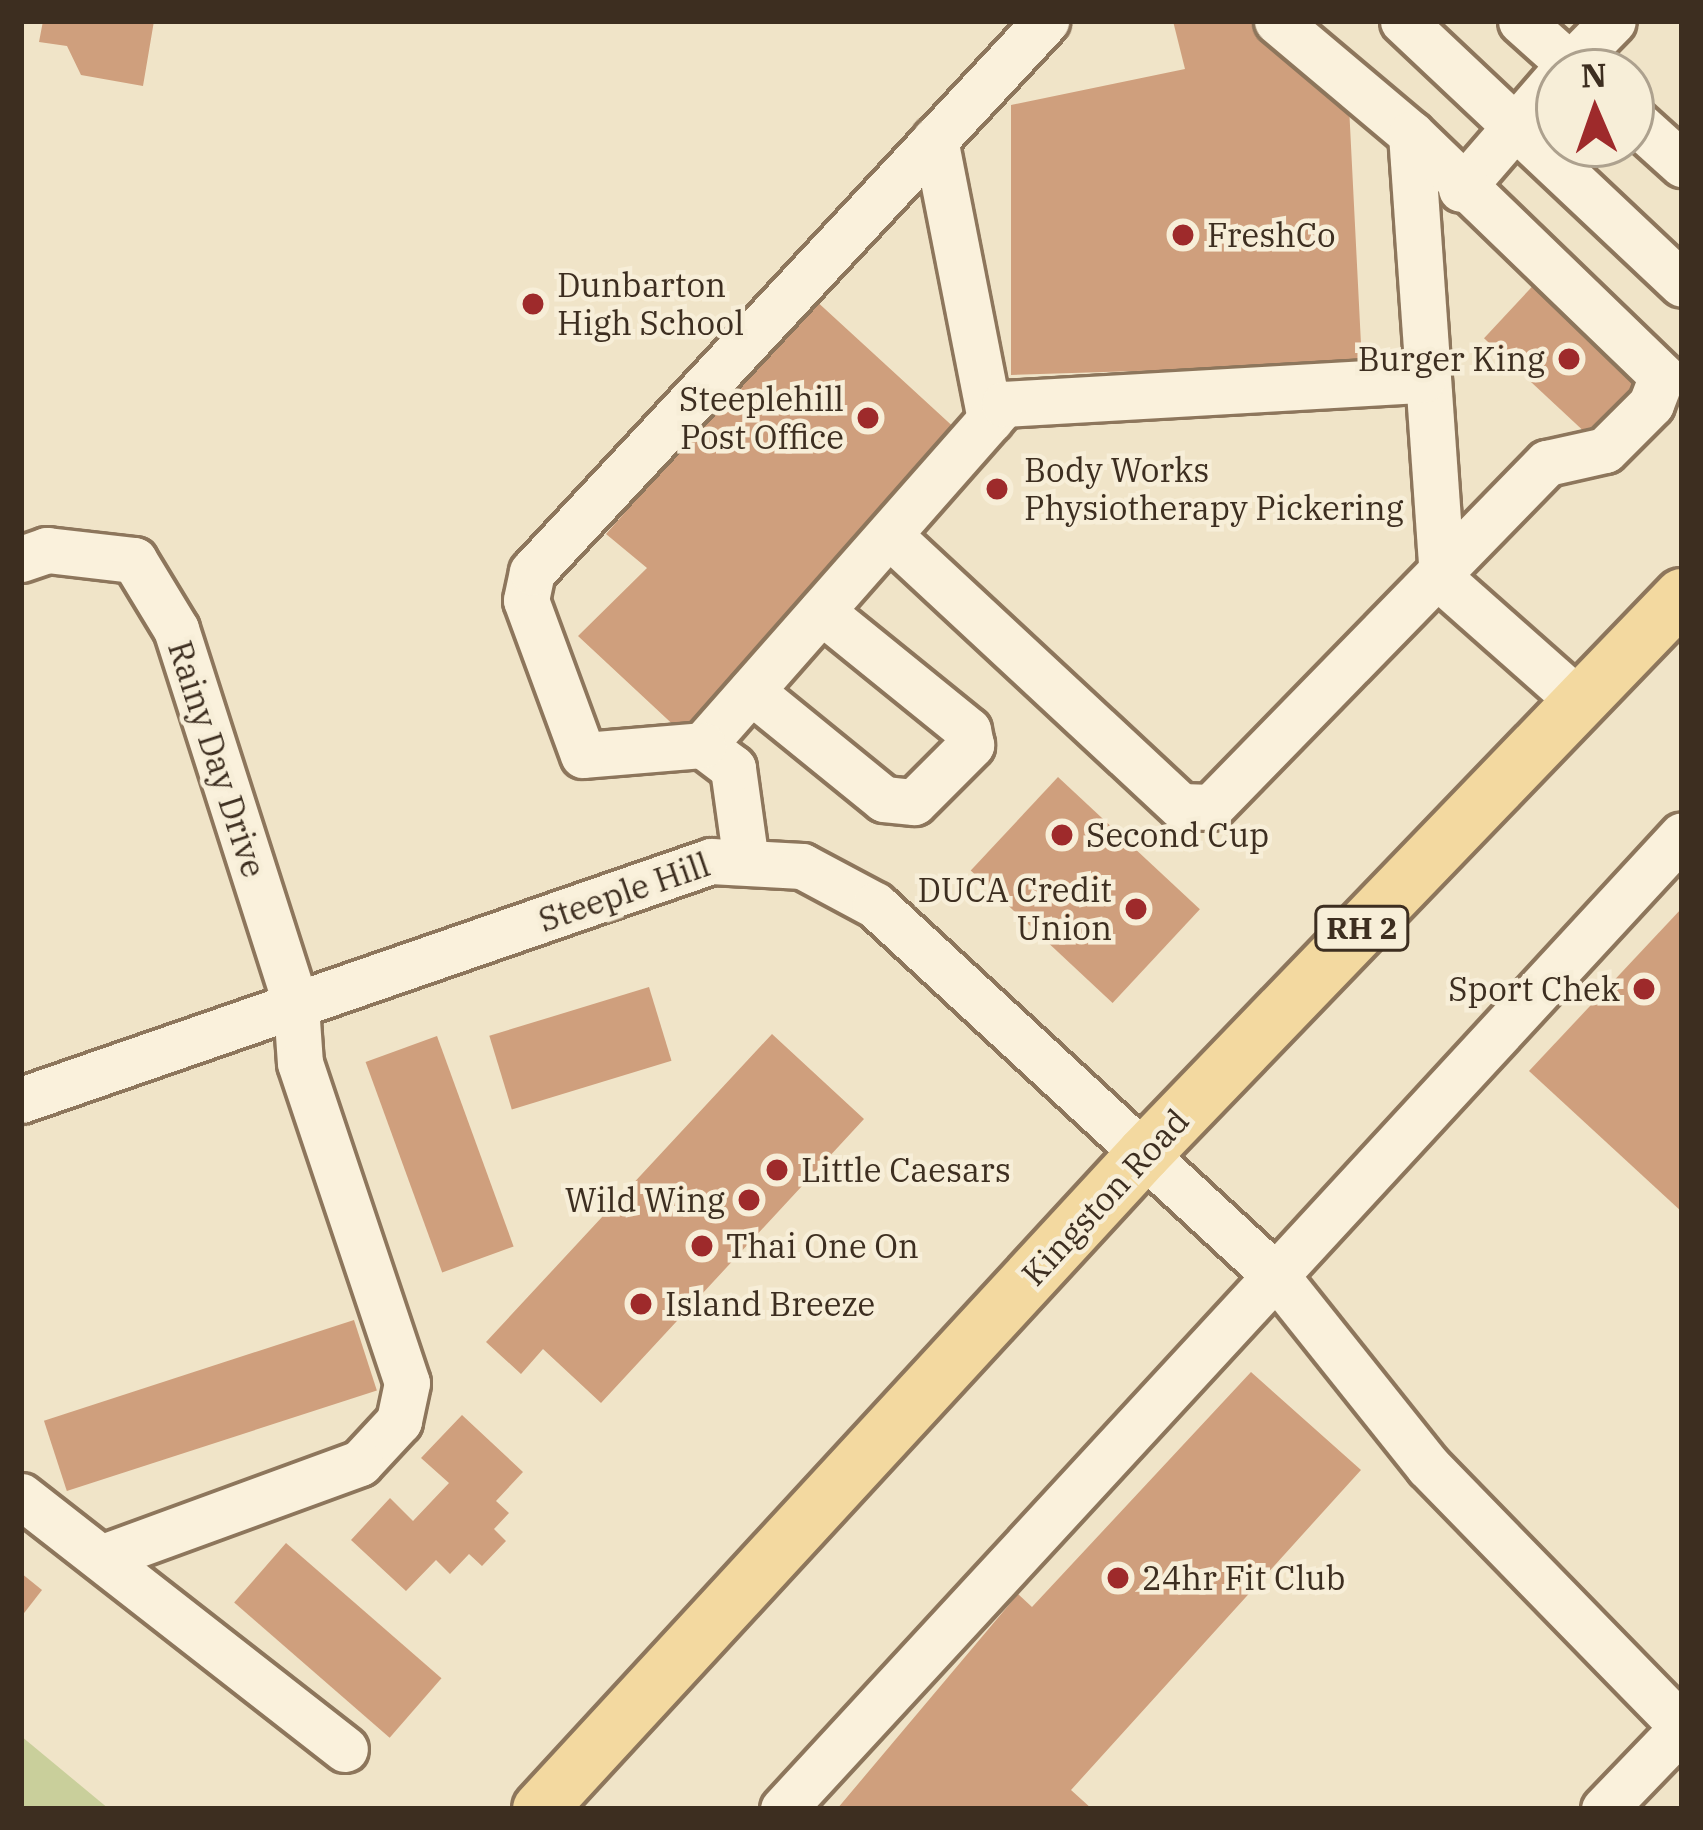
<!DOCTYPE html>
<style>
body{margin:0}
#map{position:relative;width:1703px;height:1830px;overflow:hidden;background:#f0e4c8;font-family:"IBM Plex Serif",serif}
div>[style]{position:absolute}
.green>*{inset:0;background:#c9cf9b}
.building>*{inset:0;background:#cf9f7d;transform-origin:0 0}
.roads{filter:drop-shadow(3px 0 #8d765c) drop-shadow(-3px 0 #8d765c) drop-shadow(0 3px #8d765c) drop-shadow(0 -3px #8d765c)}
.minor>*{height:45px;margin:-22.5px;padding:0 22.5px;transform-origin:22.5px;border-radius:22.5px;background:#faf1dc}
.major>*{height:54px;margin:-27px;padding:0 27px;transform-origin:27px;border-radius:27px;background:#f3d9a0}
.dots>*{width:33px;height:33px;translate:-50% -50%;box-sizing:border-box;border:6px solid #f7eed8;border-radius:50%}
span{translate:-50% -50%;white-space:nowrap;text-align:center;line-height:1.15;-webkit-text-stroke:9px #f7eed8;paint-order:stroke}
.shield-label span{padding:3px 9px;background:#f7eed8;border:3px solid;border-radius:9px;-webkit-text-stroke-width:0}
.shield-label{font-size:30px;color:#3d2e20;font-weight:700}
.poi-label{font-size:33px;color:#3d2e20}
.left{translate:0 -50%;text-align:left}
.right{translate:-100% -50%;text-align:right}
.street-label{font-size:33px;color:#3d2e20}
.frame{position:absolute;inset:0;border:24px solid #3d2e20;pointer-events:none}
.north{position:absolute;left:1535px;top:48px;width:120px;height:120px;box-sizing:border-box;background:#f7eed8;border:3px solid #ada18e;border-radius:50%;rotate:358deg;font-size:33px;font-weight:700;line-height:48px;text-align:center;color:#3d2e20}
.north::after{content:'';display:block;margin:auto;width:42px;height:54px;background:#9e2a2b;clip-path:polygon(50% 0,100% 100%,50% 72%,0 100%)}
</style>
<div id="map">
<div class="green">
<i style="clip-path:polygon(21px 1736px,109px 1809px,21px 1809px)"></i>
</div>
<div class="building">
<i style="clip-path:polygon(43px 21px,154px 21px,143px 86px,81px 75px,67px 46px,39px 42px)"></i>
<i style="clip-path:polygon(1173px 21px,1255px 21px,1349px 106px,1362px 364px,1011px 375px,1011px 105px,1185px 69px)"></i>
<i style="left:1542px;top:276px;width:153px;height:85px;rotate:43deg"></i>
<i style="clip-path:polygon(813px 298px,959px 432px,681px 732px,578px 636px,647px 568px,606px 534px)"></i>
<i style="left:1058px;top:777px;width:194px;height:128px;rotate:43deg"></i>
<i style="clip-path:polygon(1682px 908px,1682px 1212px,1529px 1071px)"></i>
<i style="left:649px;top:987px;width:77px;height:167px;rotate:73deg"></i>
<i style="clip-path:polygon(772px 1034px,864px 1119px,601px 1403px,543px 1349px,521px 1374px,486px 1342px)"></i>
<i style="left:437px;top:1036px;width:224px;height:76px;rotate:70deg"></i>
<i style="left:354px;top:1320px;width:74px;height:326px;rotate:72deg"></i>
<i style="clip-path:polygon(1251px 1372px,1361px 1470px,1071px 1790px,1092px 1809px,837px 1809px,1018px 1594px,1032px 1607px)"></i>
<i style="clip-path:polygon(462px 1415px,523px 1472px,496px 1501px,509px 1513px,494px 1529px,506px 1541px,482px 1566px,469px 1554px,450px 1574px,436px 1560px,406px 1591px,351px 1540px,390px 1498px,413px 1521px,449px 1483px,421px 1458px)"></i>
<i style="left:286px;top:1543px;width:206px;height:79px;rotate:41deg"></i>
<i style="clip-path:polygon(21px 1573px,42px 1590px,21px 1617px)"></i>
</div>
<div class="roads">
<div class="minor">
<i style="left:1277px;top:21px;width:175px;rotate:40.1deg"></i>
<i style="left:1411px;top:134px;width:447px;rotate:86deg"></i>
<i style="left:1442px;top:580px;width:184px;rotate:41.5deg"></i>
<i style="left:1403px;top:21px;width:383px;rotate:43.3deg"></i>
<i style="left:1521px;top:21px;width:76px;rotate:41.8deg"></i>
<i style="left:1563px;top:72px;width:71px;rotate:-45.6deg"></i>
<i style="left:1631px;top:118px;width:69px;rotate:42deg"></i>
<i style="left:935px;top:139px;width:286px;rotate:78.9deg"></i>
<i style="left:1461px;top:189px;width:150px;rotate:-49.1deg"></i>
<i style="left:889px;top:535px;width:398px;rotate:42.9deg"></i>
<i style="left:1181px;top:806px;width:30px;rotate:2deg"></i>
<i style="left:1211px;top:807px;width:481px;rotate:-45.7deg"></i>
<i style="left:1547px;top:463px;width:59px;rotate:-12.6deg"></i>
<i style="left:1605px;top:450px;width:65px;rotate:-45deg"></i>
<i style="left:1651px;top:404px;width:30px;rotate:-69deg"></i>
<i style="left:1662px;top:376px;width:349px;rotate:-136deg"></i>
<i style="left:21px;top:559px;width:28px;rotate:-19deg"></i>
<i style="left:47px;top:550px;width:88px;rotate:6.6deg"></i>
<i style="left:134px;top:560px;width:81px;rotate:58.7deg"></i>
<i style="left:176px;top:629px;width:396px;rotate:72.3deg"></i>
<i style="left:296px;top:1006px;width:57px;rotate:86deg"></i>
<i style="left:300px;top:1063px;width:337px;rotate:71.5deg"></i>
<i style="left:407px;top:1383px;width:39px;rotate:102deg"></i>
<i style="left:399px;top:1421px;width:57px;rotate:132.9deg"></i>
<i style="left:360px;top:1463px;width:274px;rotate:159.9deg"></i>
<i style="left:751px;top:691px;width:171px;rotate:39.1deg"></i>
<i style="left:884px;top:799px;width:30px;rotate:6deg"></i>
<i style="left:914px;top:802px;width:81px;rotate:-45deg"></i>
<i style="left:971px;top:745px;width:15px;rotate:-101deg"></i>
<i style="left:968px;top:730px;width:189px;rotate:-141deg"></i>
<i style="left:703px;top:745px;width:455px;rotate:-48.6deg"></i>
<i style="left:1004px;top:404px;width:419px;rotate:-3.3deg"></i>
<i style="left:745px;top:855px;width:88px;rotate:-97.9deg"></i>
<i style="left:733px;top:768px;width:38px;rotate:-143deg"></i>
<i style="left:703px;top:745px;width:120px;rotate:175.2deg"></i>
<i style="left:583px;top:755px;width:165px;rotate:-110.2deg"></i>
<i style="left:526px;top:600px;width:29px;rotate:-78deg"></i>
<i style="left:532px;top:572px;width:754px;rotate:-46.99deg"></i>
<i style="left:21px;top:1100px;width:730px;rotate:-19.1deg"></i>
<i style="left:711px;top:861px;width:91px;rotate:3.1deg"></i>
<i style="left:802px;top:866px;width:83px;rotate:28.1deg"></i>
<i style="left:875px;top:905px;width:549px;rotate:42.79deg"></i>
<i style="left:1278px;top:1278px;width:241px;rotate:51.4deg"></i>
<i style="left:1428px;top:1466px;width:363px;rotate:45.7deg"></i>
<i style="left:21px;top:1496px;width:411px;rotate:38deg"></i>
<i style="left:783px;top:1809px;width:1325px;rotate:-47.29deg"></i>
<i style="left:1604px;top:1809px;width:112px;rotate:-46.1deg"></i>
</div>
<div class="major">
<i style="left:540px;top:1809px;width:891px;rotate:-47.32deg"></i>
<i style="left:1144px;top:1154px;width:775px;rotate:-46.05deg"></i>
</div>
</div>
<div class="dots">
<i style="left:1183px;top:235px;background:#9e2a2b"></i>
<i style="left:533px;top:304px;background:#9e2a2b"></i>
<i style="left:1569px;top:359px;background:#9e2a2b"></i>
<i style="left:868px;top:418px;background:#9e2a2b"></i>
<i style="left:997px;top:489px;background:#9e2a2b"></i>
<i style="left:1062px;top:835px;background:#9e2a2b"></i>
<i style="left:1136px;top:909px;background:#9e2a2b"></i>
<i style="left:1644px;top:989px;background:#9e2a2b"></i>
<i style="left:777px;top:1170px;background:#9e2a2b"></i>
<i style="left:749px;top:1200px;background:#9e2a2b"></i>
<i style="left:702px;top:1246px;background:#9e2a2b"></i>
<i style="left:641px;top:1304px;background:#9e2a2b"></i>
<i style="left:1118px;top:1578px;background:#9e2a2b"></i>
</div>
<div class="shield-label">
<span style="left:1362px;top:928px">RH 2</span>
</div>
<div class="poi-label">
<span class="left" style="left:1207px;top:235px">FreshCo</span>
<span class="left" style="left:557px;top:304px">Dunbarton<br>High School</span>
<span class="right" style="left:1545px;top:359px">Burger King</span>
<span class="right" style="left:844px;top:418px">Steeplehill<br>Post Office</span>
<span class="left" style="left:1024px;top:489px">Body Works<br>Physiotherapy Pickering</span>
<span class="left" style="left:1086px;top:835px">Second Cup</span>
<span class="right" style="left:1112px;top:909px">DUCA Credit<br>Union</span>
<span class="right" style="left:1620px;top:989px">Sport Chek</span>
<span class="left" style="left:801px;top:1170px">Little Caesars</span>
<span class="right" style="left:725px;top:1200px">Wild Wing</span>
<span class="left" style="left:726px;top:1246px">Thai One On</span>
<span class="left" style="left:665px;top:1304px">Island Breeze</span>
<span class="left" style="left:1142px;top:1578px">24hr Fit Club</span>
</div>
<div class="street-label">
<span style="left:217px;top:759px;rotate:72deg">Rainy Day Drive</span>
<span style="left:624px;top:892px;rotate:-19deg">Steeple Hill</span>
<span style="left:1105px;top:1197px;rotate:-47deg">Kingston Road</span>
</div>
<div class="frame"></div>
<div class="north">N</div>
</div>
